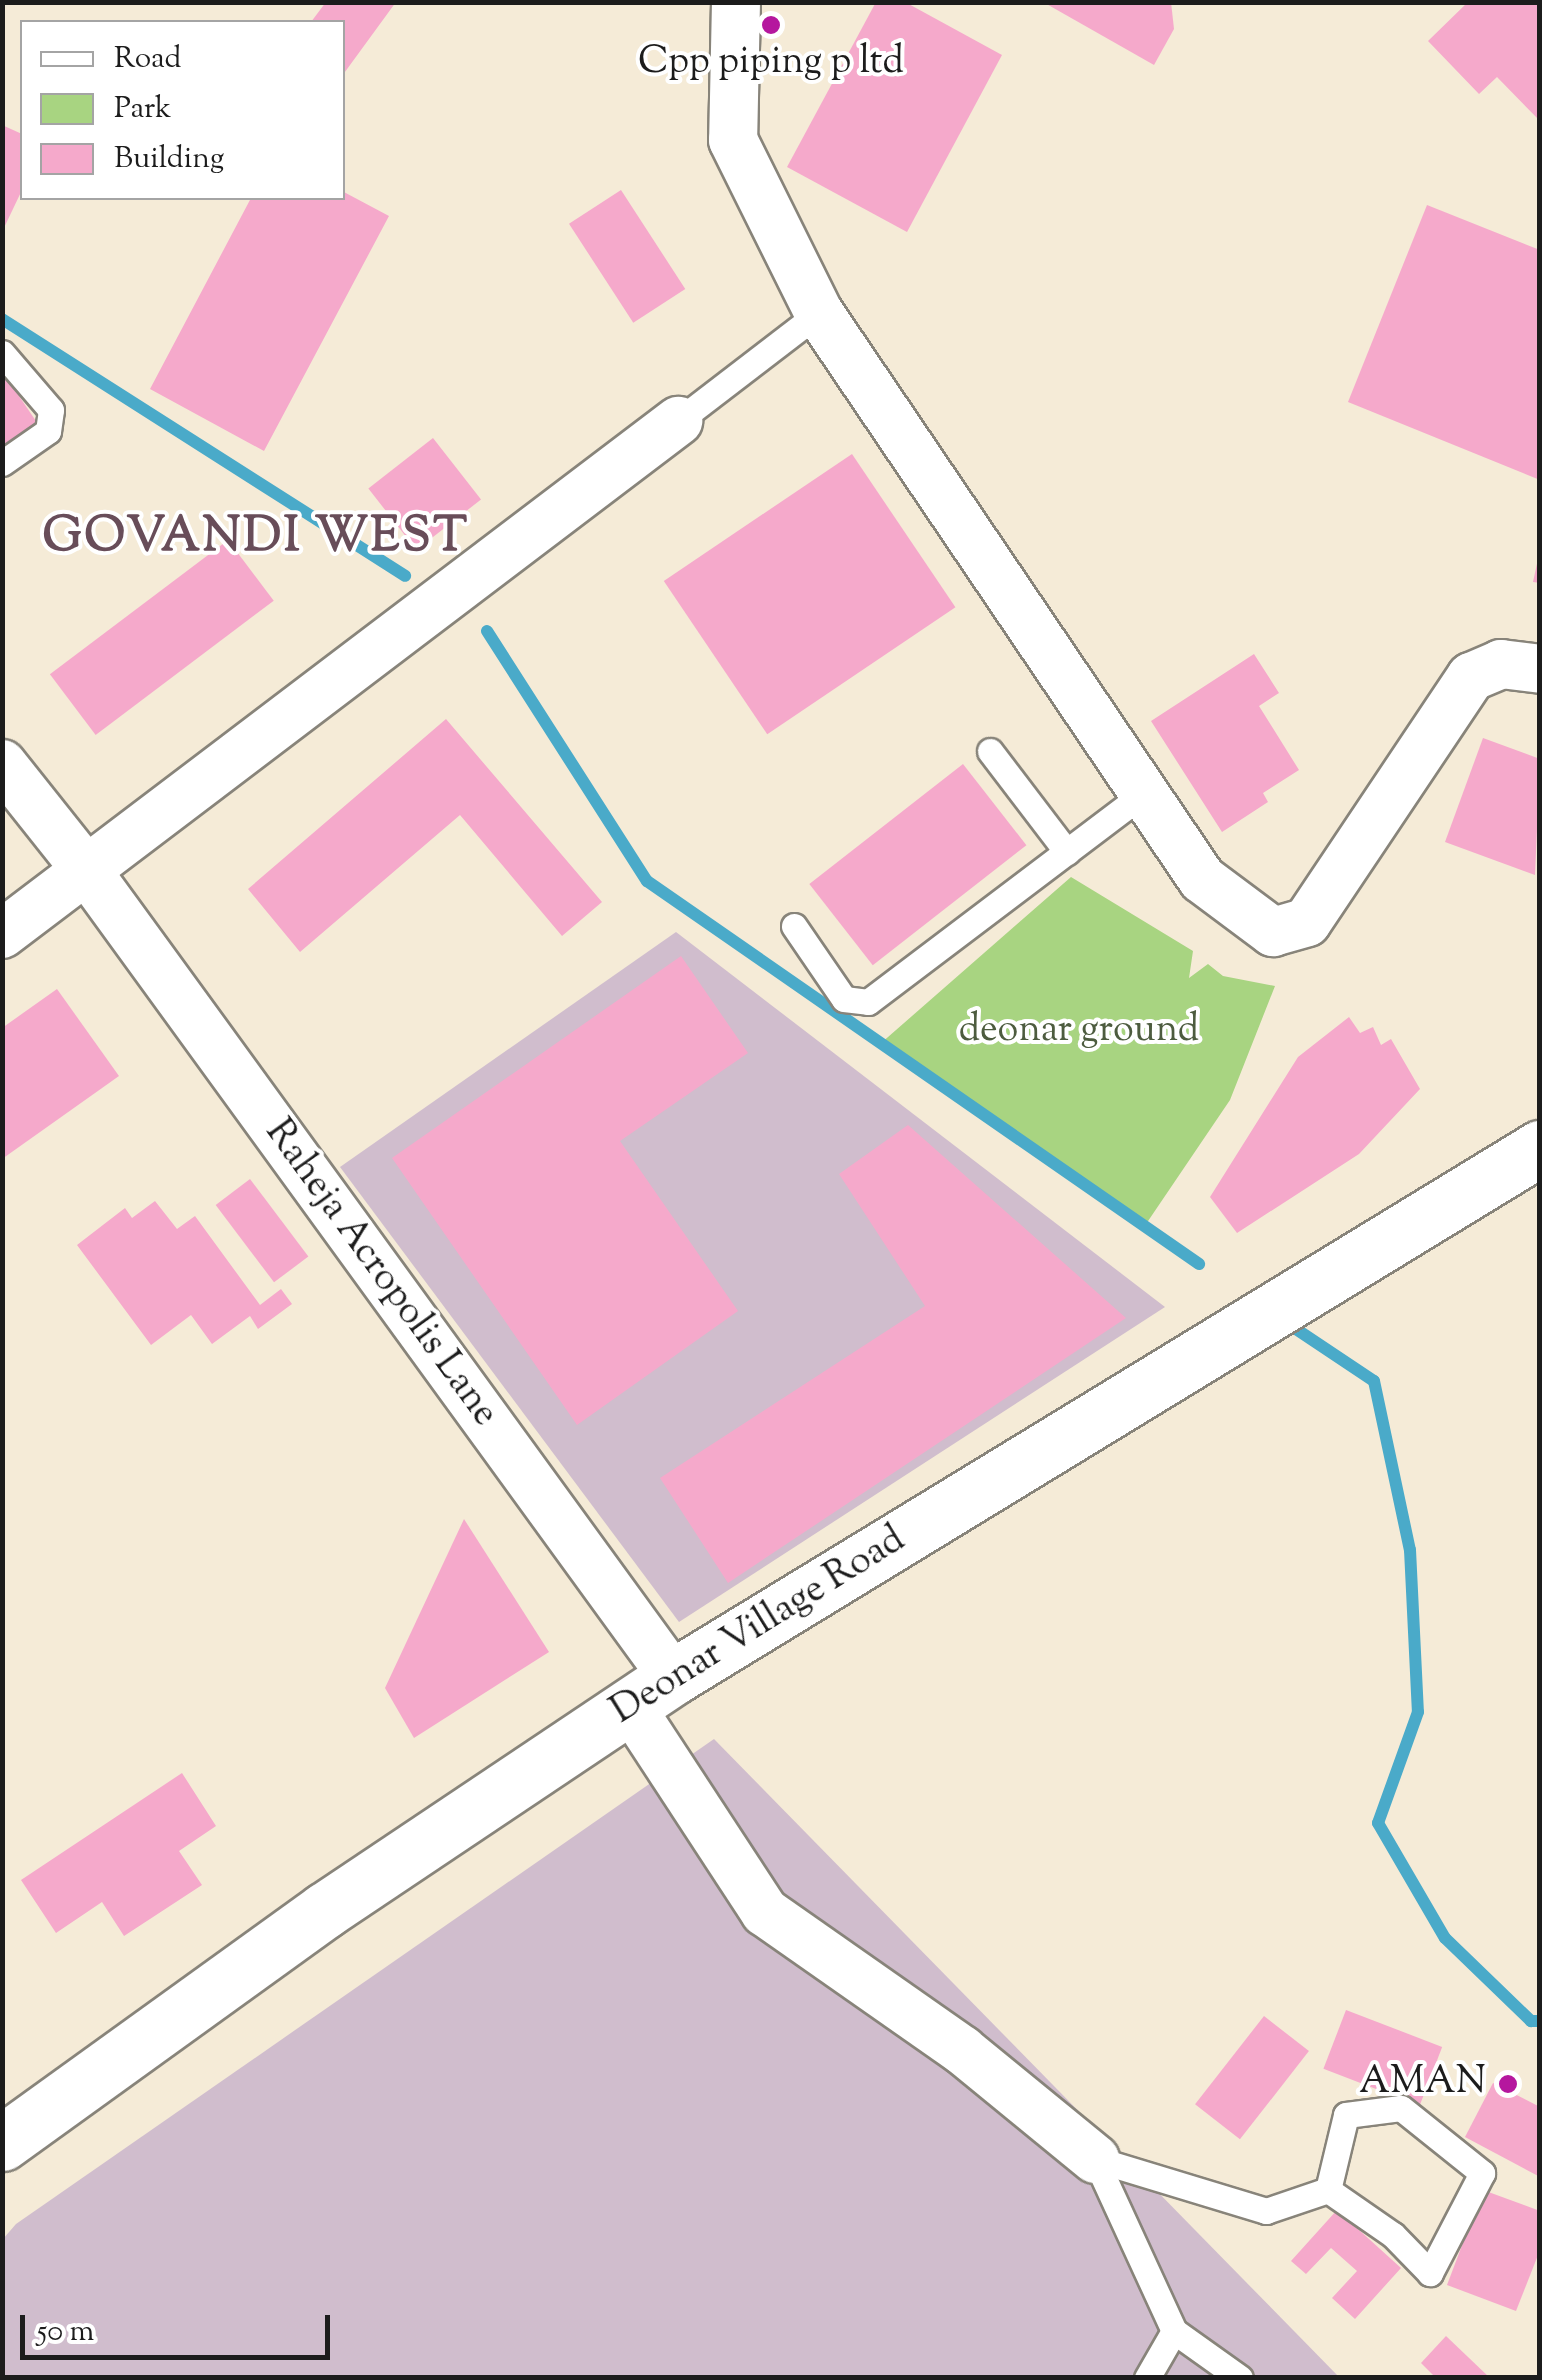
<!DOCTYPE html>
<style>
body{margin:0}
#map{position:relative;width:1542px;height:2380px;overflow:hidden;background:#f5ebd7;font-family:"Sorts Mill Goudy",serif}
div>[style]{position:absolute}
.industrial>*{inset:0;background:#d0bdcd}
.green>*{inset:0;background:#a8d481}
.stream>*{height:12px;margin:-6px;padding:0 6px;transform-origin:6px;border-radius:6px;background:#4aaac9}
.building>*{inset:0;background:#f5a9cb;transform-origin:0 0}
.roads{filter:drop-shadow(2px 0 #88847a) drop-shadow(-2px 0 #88847a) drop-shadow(0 2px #88847a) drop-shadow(0 -2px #88847a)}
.service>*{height:25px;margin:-12.5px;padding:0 12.5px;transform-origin:12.5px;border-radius:12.5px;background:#fff}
.minor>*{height:48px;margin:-24px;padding:0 24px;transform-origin:24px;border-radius:24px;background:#fff}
.secondary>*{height:55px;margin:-27.5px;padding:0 27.5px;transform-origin:27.5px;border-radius:27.5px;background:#fff}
.dots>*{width:28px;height:28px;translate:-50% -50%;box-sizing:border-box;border:5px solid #fff;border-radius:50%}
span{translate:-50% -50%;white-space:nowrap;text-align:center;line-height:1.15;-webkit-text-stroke:8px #fff;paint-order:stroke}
.poi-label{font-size:38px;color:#1c1c1c}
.right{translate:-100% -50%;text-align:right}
.park-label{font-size:38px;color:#4d5c3f}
.street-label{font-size:38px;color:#1c1c1c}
.district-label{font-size:48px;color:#684d59;font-weight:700;letter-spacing:2.5px}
.frame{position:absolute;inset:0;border:5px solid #1c1c1c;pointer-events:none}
.legend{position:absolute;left:20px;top:20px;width:325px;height:180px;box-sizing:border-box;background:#fff;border:2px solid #a4a4a4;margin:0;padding:12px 18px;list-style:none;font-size:30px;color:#1c1c1c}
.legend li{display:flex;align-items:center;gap:20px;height:50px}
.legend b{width:50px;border:2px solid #a4a4a4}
.scale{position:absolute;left:20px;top:2315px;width:310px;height:45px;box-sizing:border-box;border:5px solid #1c1c1c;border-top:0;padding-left:12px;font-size:30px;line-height:35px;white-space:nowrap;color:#1c1c1c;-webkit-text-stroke:8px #fff;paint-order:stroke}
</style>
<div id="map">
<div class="industrial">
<i style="clip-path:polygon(676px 932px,1165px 1307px,679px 1622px,340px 1167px)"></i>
<i style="clip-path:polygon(714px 1739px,1339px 2377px,3px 2378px,3px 2239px,16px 2224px)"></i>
</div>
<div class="green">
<i style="clip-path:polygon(1071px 877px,1193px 951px,1189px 978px,1208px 964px,1223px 976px,1275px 986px,1230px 1100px,1144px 1227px,880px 1044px)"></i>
</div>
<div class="stream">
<i style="left:2px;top:319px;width:478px;rotate:32.5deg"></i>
<i style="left:487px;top:631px;width:297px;rotate:57.4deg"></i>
<i style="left:647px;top:881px;width:672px;rotate:34.75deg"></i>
<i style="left:1284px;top:1321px;width:108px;rotate:33.7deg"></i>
<i style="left:1374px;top:1381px;width:173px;rotate:78deg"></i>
<i style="left:1410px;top:1550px;width:162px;rotate:87.2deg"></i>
<i style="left:1418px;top:1712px;width:118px;rotate:109.8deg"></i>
<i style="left:1378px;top:1823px;width:133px;rotate:59.8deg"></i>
<i style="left:1445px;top:1938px;width:120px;rotate:44deg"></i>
<i style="left:1531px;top:2021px;width:9px"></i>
</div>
<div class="building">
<i style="clip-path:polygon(326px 2px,396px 2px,342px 76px,342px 22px,311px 22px)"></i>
<i style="clip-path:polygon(876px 2px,905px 2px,1002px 55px,907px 232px,787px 167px)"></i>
<i style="clip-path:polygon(1043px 2px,1171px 2px,1174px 29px,1154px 65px)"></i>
<i style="clip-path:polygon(1468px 2px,1540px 2px,1540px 121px,1497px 77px,1479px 94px,1428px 41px)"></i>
<i style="clip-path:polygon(2px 125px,22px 134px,22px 190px,2px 232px)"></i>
<i style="left:621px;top:190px;width:118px;height:62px;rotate:57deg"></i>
<i style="clip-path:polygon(342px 191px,389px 216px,264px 451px,150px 389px,251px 198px,342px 198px)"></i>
<i style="clip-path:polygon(1427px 205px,1540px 250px,1540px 480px,1348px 402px)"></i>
<i style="clip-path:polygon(2px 371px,38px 424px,2px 448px)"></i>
<i style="left:433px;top:438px;width:78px;height:82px;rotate:52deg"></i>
<i style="left:852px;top:454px;width:185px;height:227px;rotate:56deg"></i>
<i style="left:228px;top:540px;width:76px;height:223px;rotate:53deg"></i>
<i style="clip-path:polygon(1538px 559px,1540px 559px,1540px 583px,1533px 582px)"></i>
<i style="clip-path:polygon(1254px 654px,1279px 693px,1259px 706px,1299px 770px,1263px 793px,1268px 802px,1222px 832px,1151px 721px)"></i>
<i style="clip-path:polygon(446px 719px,602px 902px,562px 936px,460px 815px,300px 952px,248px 889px)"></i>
<i style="clip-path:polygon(1483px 738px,1540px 759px,1535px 875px,1445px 842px)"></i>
<i style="left:963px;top:764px;width:103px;height:195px;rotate:52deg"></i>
<i style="clip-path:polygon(681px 956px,748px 1053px,620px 1141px,738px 1311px,577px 1425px,392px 1158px)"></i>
<i style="clip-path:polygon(57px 989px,119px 1076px,2px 1159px,2px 1028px)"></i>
<i style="clip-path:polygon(1349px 1017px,1360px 1033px,1373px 1027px,1381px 1045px,1391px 1039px,1420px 1089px,1359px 1154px,1237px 1233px,1210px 1197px,1298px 1057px)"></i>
<i style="clip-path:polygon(908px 1125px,1126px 1318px,728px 1583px,660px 1478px,925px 1306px,839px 1174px)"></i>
<i style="left:250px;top:1179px;width:97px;height:43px;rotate:53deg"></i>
<i style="clip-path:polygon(155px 1201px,177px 1229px,195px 1216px,260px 1305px,281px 1289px,292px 1304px,258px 1329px,250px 1316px,212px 1344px,191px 1315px,151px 1345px,77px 1245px,125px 1208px,132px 1218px)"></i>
<i style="clip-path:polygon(464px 1519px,549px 1652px,414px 1738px,385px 1688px)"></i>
<i style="clip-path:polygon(182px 1773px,216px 1826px,179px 1851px,202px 1885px,124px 1936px,102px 1902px,56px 1933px,21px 1880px)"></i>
<i style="left:1346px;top:2010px;width:103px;height:63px;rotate:21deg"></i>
<i style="left:1264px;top:2016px;width:57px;height:112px;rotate:38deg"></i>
<i style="clip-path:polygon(1493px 2083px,1540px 2107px,1540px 2177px,1465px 2137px)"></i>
<i style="clip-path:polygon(1483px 2190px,1540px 2211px,1540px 2250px,1516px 2311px,1447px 2285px)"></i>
<i style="clip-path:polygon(1337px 2210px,1401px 2268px,1355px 2319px,1332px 2298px,1357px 2271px,1331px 2248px,1306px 2274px,1291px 2261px)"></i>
<i style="clip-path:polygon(1446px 2336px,1490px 2378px,1436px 2378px,1421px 2363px)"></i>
</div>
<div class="roads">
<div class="service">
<i style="left:2px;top:353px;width:75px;rotate:49.3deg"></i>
<i style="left:51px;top:410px;width:21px;rotate:98deg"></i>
<i style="left:48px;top:431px;width:56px;rotate:145.2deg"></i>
<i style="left:678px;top:421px;width:178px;rotate:-37.5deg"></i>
<i style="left:990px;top:751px;width:127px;rotate:52.7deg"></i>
<i style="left:794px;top:926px;width:88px;rotate:55.6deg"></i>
<i style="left:844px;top:999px;width:24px;rotate:7deg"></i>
<i style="left:868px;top:1002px;width:346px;rotate:-37.1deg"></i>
<i style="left:1401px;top:2108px;width:104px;rotate:38.7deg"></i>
<i style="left:1482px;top:2173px;width:113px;rotate:117.5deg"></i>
<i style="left:1430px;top:2273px;width:53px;rotate:-134.2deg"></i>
<i style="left:1393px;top:2235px;width:79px;rotate:-145.3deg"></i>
<i style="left:1328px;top:2190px;width:77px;rotate:-76.5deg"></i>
<i style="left:1346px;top:2115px;width:55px;rotate:-7.3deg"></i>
<i style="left:1095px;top:2159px;width:189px;rotate:65.3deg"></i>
<i style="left:1174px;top:2331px;width:81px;rotate:35.5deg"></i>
<i style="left:1095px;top:2159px;width:179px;rotate:16.9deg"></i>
<i style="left:1266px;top:2211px;width:65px;rotate:-18.7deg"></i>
<i style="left:1147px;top:2378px;width:54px;rotate:-60.1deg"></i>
</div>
<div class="minor">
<i style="left:736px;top:2px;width:138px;rotate:91.2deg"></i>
<i style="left:733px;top:140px;width:193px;rotate:63.6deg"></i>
<i style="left:819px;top:313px;width:683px;rotate:55.91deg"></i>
<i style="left:1202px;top:879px;width:89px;rotate:36.7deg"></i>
<i style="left:1273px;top:932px;width:35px;rotate:-16deg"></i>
<i style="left:1307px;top:922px;width:295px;rotate:-56.2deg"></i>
<i style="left:1471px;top:677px;width:33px;rotate:-23deg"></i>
<i style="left:1501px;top:664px;width:39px;rotate:7deg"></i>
<i style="left:2px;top:764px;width:137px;rotate:51.5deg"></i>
<i style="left:87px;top:871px;width:997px;rotate:53.98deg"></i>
<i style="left:2px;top:934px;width:849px;rotate:-37.19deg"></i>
<i style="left:630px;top:1706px;width:246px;rotate:56.8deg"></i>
<i style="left:765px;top:1912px;width:241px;rotate:35deg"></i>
<i style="left:962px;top:2050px;width:172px;rotate:39.3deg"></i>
</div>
<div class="secondary">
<i style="left:2px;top:2143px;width:398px;rotate:-35.8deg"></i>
<i style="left:325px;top:1910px;width:419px;rotate:-33.8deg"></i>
<i style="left:673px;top:1677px;width:1016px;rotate:-31.39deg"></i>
</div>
</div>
<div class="dots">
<i style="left:771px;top:25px;background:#b5179e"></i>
<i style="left:1508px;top:2084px;background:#b5179e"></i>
</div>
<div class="poi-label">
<span style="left:771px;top:64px">Cpp piping p ltd</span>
<span class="right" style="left:1486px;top:2084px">AMAN</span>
</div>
<div class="park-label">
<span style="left:1079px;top:1032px">deonar ground</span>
</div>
<div class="street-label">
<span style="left:380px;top:1274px;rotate:54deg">Raheja Acropolis Lane</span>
<span style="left:759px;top:1627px;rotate:-32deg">Deonar Village Road</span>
</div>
<div class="district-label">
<span style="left:256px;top:539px">GOVANDI WEST</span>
</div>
<div class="frame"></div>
<ul class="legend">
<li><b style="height:12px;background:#fff"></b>Road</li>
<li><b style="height:28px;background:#a8d481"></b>Park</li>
<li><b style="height:28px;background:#f5a9cb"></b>Building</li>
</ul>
<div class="scale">50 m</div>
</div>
